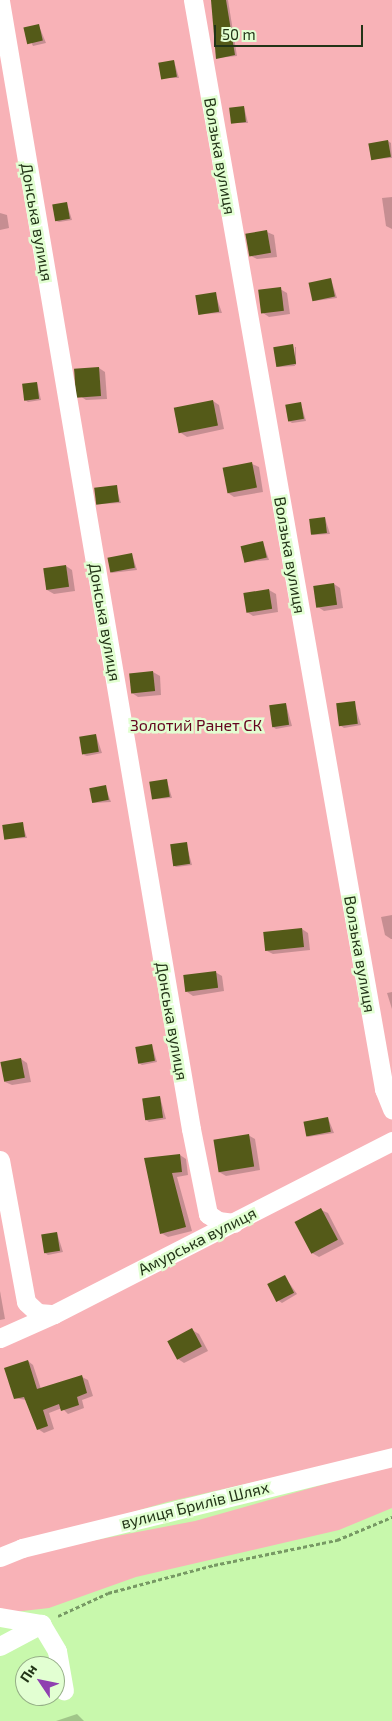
<!DOCTYPE html>
<meta charset="utf-8">
<style>
body{margin:0}
#map{position:relative;width:392px;height:1721px;overflow:hidden;background:#c8f8ac;font-family:"Exo 2",sans-serif}
div>[style]{position:absolute}
.green>*{inset:0;background:#f8b2b7}
.shadow>*{inset:0;background:#0003;transform-origin:0 0}
.building>*{inset:0;background:#545a18;transform-origin:0 0}
.path>*{height:3px;margin-top:-1.5px;transform-origin:0;background:repeating-linear-gradient(90deg,#779964 0 4px,transparent 0 6.5px)}
.minor>*{height:19px;margin:-9.5px;padding:0 9.5px;transform-origin:9.5px;border-radius:9.5px;background:#fff}
span{translate:-50% -50%;white-space:nowrap;text-align:center;line-height:1.15;-webkit-text-stroke:5px #e2ffd2;paint-order:stroke}
.street-label{font-size:16px;color:#223417}
.park-label{font-size:16px;color:#64051f}
.north{position:absolute;left:15px;top:1656px;width:50px;height:50px;box-sizing:border-box;background:#e2ffd2;border:1px solid #95ae87;border-radius:50%;rotate:304deg;font-size:14px;font-weight:700;line-height:20px;text-align:center;color:#223417}
.north::after{content:'';display:block;margin:auto;width:18px;height:22px;background:#8f40b0;clip-path:polygon(50% 0,100% 100%,50% 72%,0 100%)}
.scale{position:absolute;left:214px;top:25px;width:149px;height:22px;box-sizing:border-box;border:2px solid #223417;border-top:0;padding-left:6px;font-size:15px;line-height:18px;white-space:nowrap;color:#223417;-webkit-text-stroke:4px #e2ffd2;paint-order:stroke}
</style>
<div id="map">
<div class="green">
<i style="clip-path:polygon(0 0,392px 0,392px 1450px,167px 1502px,0 1551px)"></i>
<i style="clip-path:polygon(392px 1465px,392px 1508px,339px 1530px,136px 1577px,49px 1608px,14px 1612px,0 1608px,0 1563px,17px 1555px,195px 1521px)"></i>
</div>
<div class="shadow">
<i style="clip-path:polygon(212px 0,228px 0,237px 56px,217px 58px)"></i>
<i style="clip-path:polygon(39px 26px,46px 43px,33px 46px,25px 29px)"></i>
<i style="clip-path:polygon(174px 61px,179px 78px,162px 78px,160px 63px)"></i>
<i style="clip-path:polygon(244px 107px,248px 123px,232px 123px)"></i>
<i style="clip-path:polygon(388px 141px,391px 143px,392px 158px,372px 159px)"></i>
<i style="clip-path:polygon(392px 197px,392px 229px,386px 226px,382px 198px)"></i>
<i style="clip-path:polygon(67px 204px,72px 220px,59px 222px,56px 221px)"></i>
<i style="clip-path:polygon(0 213px,7px 215px,9px 228px,0 230px)"></i>
<i style="clip-path:polygon(267px 232px,274px 235px,277px 257px,257px 259px,251px 256px)"></i>
<i style="clip-path:polygon(331px 279px,337px 298px,314px 301px)"></i>
<i style="clip-path:polygon(280px 289px,287px 293px,290px 314px,269px 317px,263px 313px)"></i>
<i style="clip-path:polygon(215px 293px,222px 313px,199px 314px)"></i>
<i style="clip-path:polygon(293px 346px,295px 366px,278px 367px,275px 349px)"></i>
<i style="left:295px;top:347px;width:1px;height:18px"></i>
<i style="clip-path:polygon(99px 368px,105px 372px,107px 399px,86px 400px,80px 396px)"></i>
<i style="clip-path:polygon(37px 383px,41px 400px,28px 402px,25px 400px)"></i>
<i style="clip-path:polygon(213px 401px,219px 405px,224px 429px,187px 437px,181px 433px)"></i>
<i style="clip-path:polygon(301px 404px,306px 421px,292px 423px,289px 421px)"></i>
<i style="clip-path:polygon(252px 464px,259px 467px,263px 492px,234px 497px,228px 493px)"></i>
<i style="clip-path:polygon(116px 487px,121px 503px,98px 504px)"></i>
<i style="clip-path:polygon(325px 518px,330px 534px,312px 535px)"></i>
<i style="clip-path:polygon(263px 542px,269px 560px,246px 562px)"></i>
<i style="clip-path:polygon(132px 554px,137px 570px,111px 573px)"></i>
<i style="clip-path:polygon(66px 566px,72px 570px,75px 591px,54px 594px,47px 590px)"></i>
<i style="clip-path:polygon(334px 584px,340px 588px,343px 608px,324px 611px,318px 607px)"></i>
<i style="clip-path:polygon(269px 590px,276px 594px,278px 612px,253px 616px,247px 612px)"></i>
<i style="clip-path:polygon(153px 672px,160px 676px,161px 695px,138px 697px,132px 693px)"></i>
<i style="clip-path:polygon(354px 702px,361px 725px,344px 728px,341px 726px)"></i>
<i style="clip-path:polygon(286px 704px,292px 726px,276px 729px,273px 727px)"></i>
<i style="clip-path:polygon(96px 735px,102px 753px,87px 756px,84px 755px)"></i>
<i style="clip-path:polygon(167px 781px,172px 798px,154px 799px)"></i>
<i style="clip-path:polygon(105px 786px,111px 802px,93px 803px)"></i>
<i style="clip-path:polygon(22px 823px,27px 838px,5px 839px)"></i>
<i style="clip-path:polygon(186px 843px,192px 865px,176px 867px,173px 865px)"></i>
<i style="clip-path:polygon(392px 915px,392px 939px,391px 939px,385px 935px,381px 917px)"></i>
<i style="clip-path:polygon(302px 929px,308px 933px,310px 950px,273px 954px,267px 951px)"></i>
<i style="clip-path:polygon(215px 972px,222px 976px,224px 991px,193px 996px,187px 992px)"></i>
<i style="clip-path:polygon(392px 992px,392px 1009px,387px 993px)"></i>
<i style="clip-path:polygon(152px 1045px,157px 1062px,142px 1065px,139px 1063px)"></i>
<i style="clip-path:polygon(21px 1059px,27px 1063px,31px 1082px,12px 1085px,5px 1082px)"></i>
<i style="clip-path:polygon(160px 1097px,166px 1119px,149px 1122px,146px 1120px)"></i>
<i style="clip-path:polygon(328px 1118px,334px 1133px,307px 1137px)"></i>
<i style="clip-path:polygon(248px 1135px,255px 1139px,260px 1170px,226px 1176px,219px 1172px)"></i>
<i style="clip-path:polygon(180px 1155px,186px 1159px,188px 1175px,177px 1177px,192px 1231px,168px 1237px,161px 1233px,146px 1159px)"></i>
<i style="clip-path:polygon(321px 1210px,328px 1213px,344px 1244px,319px 1257px,312px 1253px)"></i>
<i style="clip-path:polygon(57px 1233px,63px 1252px,48px 1255px,45px 1253px)"></i>
<i style="clip-path:polygon(285px 1277px,297px 1294px,282px 1303px,279px 1301px)"></i>
<i style="clip-path:polygon(0 1291px,5px 1319px,0 1320px)"></i>
<i style="clip-path:polygon(192px 1330px,199px 1334px,208px 1351px,184px 1363px,178px 1359px)"></i>
<i style="clip-path:polygon(28px 1361px,33px 1365px,41px 1389px,82px 1377px,88px 1380px,93px 1396px,82px 1400px,84px 1408px,68px 1414px,62px 1408px,49px 1413px,54px 1429px,44px 1433px,38px 1429px,26px 1400px,15px 1398px)"></i>
<i style="clip-path:polygon(77px 1714px,84px 1721px,56px 1721px)"></i>
</div>
<div class="building">
<i style="clip-path:polygon(211px 0,226px 0,235px 55px,216px 59px)"></i>
<i style="left:39px;top:24px;width:17px;height:16px;rotate:77deg"></i>
<i style="left:174px;top:60px;width:17px;height:16px;rotate:80deg"></i>
<i style="left:244px;top:106px;width:16px;height:15px;rotate:83deg"></i>
<i style="left:388px;top:140px;width:17px;height:20px;rotate:80deg"></i>
<i style="left:67px;top:202px;width:17px;height:15px;rotate:80deg"></i>
<i style="left:267px;top:230px;width:23px;height:22px;rotate:80deg"></i>
<i style="left:331px;top:278px;width:19px;height:23px;rotate:78deg"></i>
<i style="left:281px;top:287px;width:24px;height:23px;rotate:83deg"></i>
<i style="left:216px;top:292px;width:20px;height:21px;rotate:81deg"></i>
<i style="left:293px;top:344px;width:20px;height:20px;rotate:81deg"></i>
<i style="left:99px;top:367px;width:29px;height:25px;rotate:86deg"></i>
<i style="left:37px;top:382px;width:17px;height:15px;rotate:83deg"></i>
<i style="left:213px;top:400px;width:26px;height:40px;rotate:79deg"></i>
<i style="left:301px;top:402px;width:17px;height:16px;rotate:80deg"></i>
<i style="left:252px;top:462px;width:26px;height:30px;rotate:79deg"></i>
<i style="left:117px;top:485px;width:17px;height:23px;rotate:83deg"></i>
<i style="left:325px;top:517px;width:16px;height:16px;rotate:83deg"></i>
<i style="left:263px;top:541px;width:17px;height:23px;rotate:77deg"></i>
<i style="left:132px;top:553px;width:15px;height:25px;rotate:79deg"></i>
<i style="left:66px;top:565px;width:22px;height:23px;rotate:82deg"></i>
<i style="left:334px;top:583px;width:22px;height:21px;rotate:82deg"></i>
<i style="left:269px;top:589px;width:20px;height:26px;rotate:81deg"></i>
<i style="left:153px;top:671px;width:20px;height:24px;rotate:84deg"></i>
<i style="left:355px;top:701px;width:23px;height:19px;rotate:83deg"></i>
<i style="left:286px;top:703px;width:22px;height:17px;rotate:82deg"></i>
<i style="left:96px;top:734px;width:18px;height:17px;rotate:81deg"></i>
<i style="left:167px;top:779px;width:18px;height:18px;rotate:81deg"></i>
<i style="left:106px;top:785px;width:15px;height:17px;rotate:79deg"></i>
<i style="left:23px;top:822px;width:15px;height:21px;rotate:82deg"></i>
<i style="left:187px;top:842px;width:22px;height:17px;rotate:82deg"></i>
<i style="left:302px;top:928px;width:19px;height:39px;rotate:84deg"></i>
<i style="left:216px;top:971px;width:17px;height:33px;rotate:83deg"></i>
<i style="left:152px;top:1044px;width:17px;height:17px;rotate:80deg"></i>
<i style="left:21px;top:1058px;width:20px;height:21px;rotate:79deg"></i>
<i style="left:160px;top:1096px;width:22px;height:18px;rotate:82deg"></i>
<i style="left:328px;top:1117px;width:15px;height:25px;rotate:79deg"></i>
<i style="left:249px;top:1134px;width:33px;height:36px;rotate:81deg"></i>
<i style="clip-path:polygon(180px 1154px,182px 1172px,172px 1173px,186px 1227px,160px 1234px,144px 1158px)"></i>
<i style="left:321px;top:1208px;width:36px;height:30px;rotate:62deg"></i>
<i style="left:57px;top:1232px;width:19px;height:16px;rotate:81deg"></i>
<i style="left:285px;top:1275px;width:20px;height:20px;rotate:63deg"></i>
<i style="left:192px;top:1328px;width:21px;height:28px;rotate:62deg"></i>
<i style="clip-path:polygon(28px 1360px,37px 1389px,82px 1375px,87px 1393px,77px 1397px,79px 1405px,61px 1411px,59px 1404px,43px 1410px,48px 1426px,37px 1430px,24px 1397px,14px 1399px,4px 1368px)"></i>
</div>
<div class="path">
<i style="left:58px;top:1616px;width:55px;rotate:-24.7deg"></i>
<i style="left:108px;top:1593px;width:110px;rotate:-14.8deg"></i>
<i style="left:214px;top:1565px;width:126px;rotate:-11.5deg"></i>
<i style="left:337px;top:1540px;width:60px;rotate:-22.7deg"></i>
</div>
<div class="minor">
<i style="left:193px;top:0;width:1106px;rotate:80.05deg"></i>
<i style="left:384px;top:1089px;width:22px;rotate:68deg"></i>
<i style="left:0;top:1px;width:1144px;rotate:80.39deg"></i>
<i style="left:191px;top:1129px;width:87px;rotate:78.7deg"></i>
<i style="left:208px;top:1214px;width:12px;rotate:35deg"></i>
<i style="left:218px;top:1221px;width:16px;rotate:7deg"></i>
<i style="left:0;top:1160px;width:144px;rotate:79.6deg"></i>
<i style="left:26px;top:1302px;width:16px;rotate:43deg"></i>
<i style="left:38px;top:1313px;width:16px;rotate:4deg"></i>
<i style="left:0;top:1338px;width:59px;rotate:-24deg"></i>
<i style="left:54px;top:1314px;width:380px;rotate:-27.1deg"></i>
<i style="left:0;top:1557px;width:24px;rotate:-22deg"></i>
<i style="left:22px;top:1548px;width:381px;rotate:-13.8deg"></i>
<i style="left:0;top:1617px;width:42px;rotate:9.7deg"></i>
<i style="left:41px;top:1624px;width:31px;rotate:59deg"></i>
<i style="left:57px;top:1651px;width:40px;rotate:80deg"></i>
<i style="left:0;top:1646px;width:47px;rotate:-28.2deg"></i>
</div>
<div class="street-label">
<span style="left:220px;top:156px;rotate:80deg">Волзька вулиця</span>
<span style="left:37px;top:222px;rotate:80deg">Донська вулиця</span>
<span style="left:290px;top:555px;rotate:80deg">Волзька вулиця</span>
<span style="left:105px;top:622px;rotate:80deg">Донська вулиця</span>
<span style="left:360px;top:954px;rotate:80deg">Волзька вулиця</span>
<span style="left:172px;top:1021px;rotate:80deg">Донська вулиця</span>
<span style="left:197px;top:1241px;rotate:-27deg">Амурська вулиця</span>
<span style="left:195px;top:1505px;rotate:-14deg">вулиця Брилів Шлях</span>
</div>
<div class="park-label">
<span style="left:196px;top:725px">Золотий Ранет СК</span>
</div>
<div class="north">Пн</div>
<div class="scale">50 m</div>
</div>
